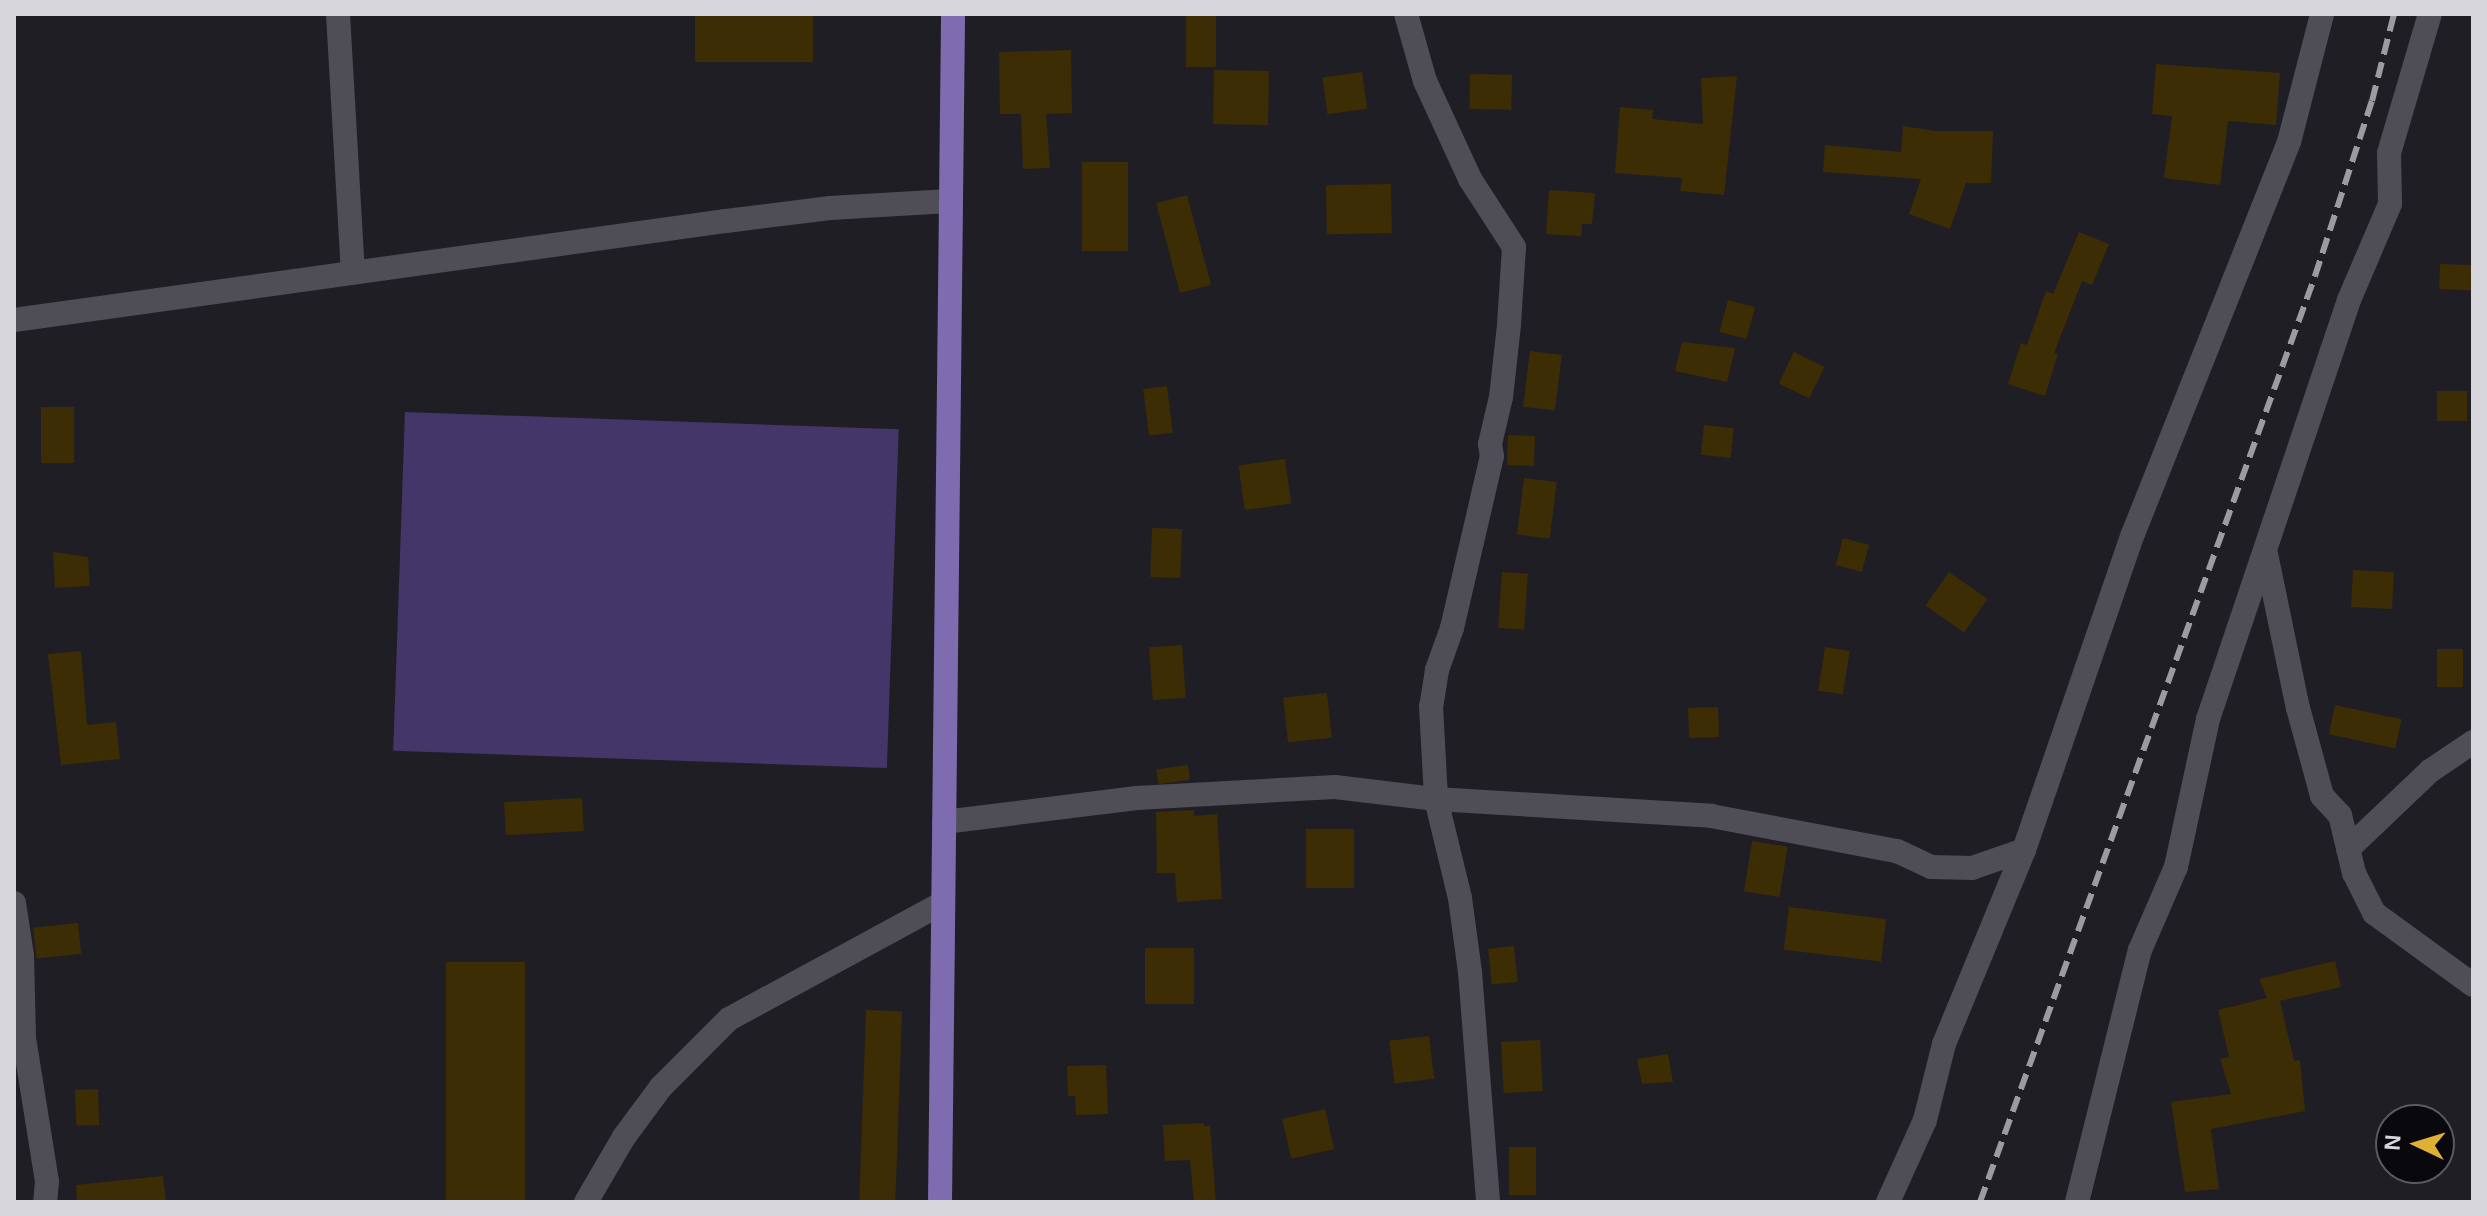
<!DOCTYPE html>
<style>
body{margin:0}
#map{position:relative;width:2487px;height:1216px;overflow:hidden;background:#1f1e25;font-family:Arial,sans-serif}
div>[style]{position:absolute}
.green>*{inset:0;background:#443669;transform-origin:0 0}
.building>*{inset:0;background:#3d2d05;transform-origin:0 0}
.minor>*{height:24px;margin:-12px;padding:0 12px;transform-origin:12px;border-radius:12px;background:#4f4d56}
.major>*{height:24px;margin:-12px;padding:0 12px;transform-origin:12px;border-radius:12px;background:#7e6bb0}
.rail>*{height:6px;margin-top:-3px;transform-origin:0;background:repeating-linear-gradient(90deg,#9c9ba2 0 16px,transparent 0 24px)}
span{translate:-50% -50%;white-space:nowrap;text-align:center;line-height:1.15;-webkit-text-stroke:8px #09080c;paint-order:stroke}
.frame{position:absolute;inset:0;border:16px solid #d7d6dc;pointer-events:none}
.north{position:absolute;left:2375px;top:1104px;width:80px;height:80px;box-sizing:border-box;background:#09080c;border:2px solid #5b5a5f;border-radius:50%;rotate:274deg;font-size:22px;font-weight:700;line-height:32px;text-align:center;color:#d7d6dc}
.north::after{content:'';display:block;margin:auto;width:28px;height:36px;background:#e0b034;clip-path:polygon(50% 0,100% 100%,50% 72%,0 100%)}
</style>
<div id="map">
<div class="green">
<i style="left:405px;top:412px;width:494px;height:339px;rotate:2deg"></i>
</div>
<div class="building">
<i style="left:695px;top:14px;width:118px;height:48px"></i>
<i style="left:1186px;top:14px;width:30px;height:53px"></i>
<i style="clip-path:polygon(1071px 50px,1072px 113px,1046px 114px,1050px 168px,1023px 169px,1021px 114px,1000px 114px,999px 52px)"></i>
<i style="clip-path:polygon(2156px 64px,2280px 73px,2276px 125px,2228px 121px,2220px 185px,2164px 178px,2172px 116px,2152px 114px)"></i>
<i style="left:1214px;top:70px;width:55px;height:54px;rotate:1deg"></i>
<i style="left:1362px;top:72px;width:37px;height:40px;rotate:82deg"></i>
<i style="left:1470px;top:74px;width:42px;height:35px;rotate:1deg"></i>
<i style="clip-path:polygon(1737px 76px,1724px 195px,1680px 191px,1682px 178px,1615px 173px,1620px 107px,1653px 110px,1652px 119px,1703px 124px,1701px 78px)"></i>
<i style="clip-path:polygon(1903px 126px,1936px 131px,1993px 131px,1991px 183px,1966px 183px,1950px 229px,1909px 214px,1921px 179px,1823px 172px,1825px 145px,1901px 152px)"></i>
<i style="left:1082px;top:162px;width:46px;height:89px"></i>
<i style="left:1391px;top:184px;width:49px;height:65px;rotate:89deg"></i>
<i style="clip-path:polygon(1549px 190px,1595px 193px,1592px 224px,1582px 224px,1581px 236px,1546px 234px)"></i>
<i style="left:1187px;top:195px;width:93px;height:32px;rotate:75deg"></i>
<i style="clip-path:polygon(2079px 232px,2109px 244px,2092px 285px,2082px 281px,2054px 353px,2058px 354px,2045px 396px,2008px 384px,2021px 343px,2027px 345px,2046px 291px,2053px 294px)"></i>
<i style="left:2440px;top:264px;width:33px;height:25px;rotate:2deg"></i>
<i style="left:1728px;top:300px;width:28px;height:33px;rotate:15deg"></i>
<i style="clip-path:polygon(1682px 342px,1735px 348px,1727px 382px,1675px 371px)"></i>
<i style="left:1530px;top:351px;width:32px;height:56px;rotate:7deg"></i>
<i style="left:1794px;top:352px;width:34px;height:35px;rotate:26deg"></i>
<i style="left:1167px;top:386px;width:47px;height:24px;rotate:83deg"></i>
<i style="left:2437px;top:391px;width:30px;height:30px"></i>
<i style="left:41px;top:407px;width:33px;height:56px"></i>
<i style="left:1704px;top:425px;width:30px;height:30px;rotate:6deg"></i>
<i style="left:1508px;top:435px;width:27px;height:30px;rotate:2deg"></i>
<i style="left:1285px;top:459px;width:45px;height:47px;rotate:82deg"></i>
<i style="left:1524px;top:478px;width:33px;height:57px;rotate:7deg"></i>
<i style="left:1152px;top:528px;width:30px;height:49px;rotate:2deg"></i>
<i style="left:1843px;top:538px;width:27px;height:28px;rotate:15deg"></i>
<i style="clip-path:polygon(53px 552px,88px 557px,90px 586px,55px 588px)"></i>
<i style="left:2353px;top:570px;width:41px;height:37px;rotate:3deg"></i>
<i style="left:1502px;top:572px;width:26px;height:56px;rotate:4deg"></i>
<i style="left:1949px;top:572px;width:47px;height:41px;rotate:35deg"></i>
<i style="left:1182px;top:645px;width:53px;height:33px;rotate:86deg"></i>
<i style="left:1825px;top:647px;width:25px;height:44px;rotate:9deg"></i>
<i style="left:2437px;top:649px;width:26px;height:38px"></i>
<i style="clip-path:polygon(81px 651px,87px 725px,116px 722px,120px 759px,61px 765px,48px 654px)"></i>
<i style="left:1327px;top:693px;width:45px;height:44px;rotate:84deg"></i>
<i style="left:2335px;top:705px;width:68px;height:30px;rotate:12deg"></i>
<i style="left:1718px;top:707px;width:30px;height:30px;rotate:88deg"></i>
<i style="left:1188px;top:765px;width:15px;height:32px;rotate:82deg"></i>
<i style="left:582px;top:798px;width:33px;height:78px;rotate:87deg"></i>
<i style="clip-path:polygon(1194px 810px,1194px 816px,1217px 814px,1222px 899px,1177px 902px,1175px 873px,1157px 873px,1156px 812px)"></i>
<i style="left:1306px;top:829px;width:48px;height:59px"></i>
<i style="left:1752px;top:841px;width:36px;height:51px;rotate:9deg"></i>
<i style="left:1789px;top:907px;width:98px;height:43px;rotate:7deg"></i>
<i style="left:78px;top:923px;width:31px;height:45px;rotate:84deg"></i>
<i style="left:1514px;top:946px;width:36px;height:26px;rotate:84deg"></i>
<i style="left:1145px;top:948px;width:49px;height:56px"></i>
<i style="clip-path:polygon(2335px 961px,2341px 987px,2280px 1001px,2294px 1061px,2300px 1060px,2305px 1111px,2211px 1129px,2219px 1189px,2185px 1192px,2171px 1102px,2231px 1094px,2220px 1059px,2229px 1057px,2218px 1010px,2267px 998px,2259px 979px)"></i>
<i style="left:446px;top:962px;width:79px;height:240px"></i>
<i style="left:866px;top:1010px;width:36px;height:192px;rotate:2deg"></i>
<i style="left:1429px;top:1036px;width:43px;height:40px;rotate:83deg"></i>
<i style="left:1540px;top:1040px;width:51px;height:39px;rotate:87deg"></i>
<i style="clip-path:polygon(1668px 1054px,1673px 1082px,1642px 1084px,1637px 1059px)"></i>
<i style="clip-path:polygon(1106px 1065px,1108px 1114px,1076px 1115px,1075px 1096px,1068px 1096px,1067px 1066px)"></i>
<i style="left:98px;top:1089px;width:36px;height:23px;rotate:88deg"></i>
<i style="left:1325px;top:1109px;width:41px;height:44px;rotate:77deg"></i>
<i style="clip-path:polygon(1204px 1123px,1204px 1126px,1210px 1126px,1216px 1202px,1194px 1202px,1190px 1160px,1165px 1161px,1163px 1125px)"></i>
<i style="left:1509px;top:1147px;width:27px;height:48px"></i>
<i style="clip-path:polygon(163px 1176px,166px 1202px,77px 1202px,76px 1185px)"></i>
</div>
<div class="minor">
<i style="left:338px;top:14px;width:259px;rotate:86.7deg"></i>
<i style="left:1406px;top:14px;width:70px;rotate:74.2deg"></i>
<i style="left:1425px;top:81px;width:108px;rotate:65.3deg"></i>
<i style="left:1470px;top:179px;width:81px;rotate:57.1deg"></i>
<i style="left:1514px;top:247px;width:78px;rotate:93.7deg"></i>
<i style="left:1509px;top:325px;width:72px;rotate:96.3deg"></i>
<i style="left:1501px;top:397px;width:48px;rotate:103.2deg"></i>
<i style="left:1490px;top:444px;width:12px;rotate:81deg"></i>
<i style="left:1492px;top:456px;width:177px;rotate:103.1deg"></i>
<i style="left:1452px;top:628px;width:45px;rotate:109.7deg"></i>
<i style="left:1437px;top:670px;width:36px;rotate:99deg"></i>
<i style="left:1431px;top:706px;width:93px;rotate:86.9deg"></i>
<i style="left:1436px;top:799px;width:102px;rotate:76.4deg"></i>
<i style="left:1460px;top:898px;width:75px;rotate:82.3deg"></i>
<i style="left:1470px;top:972px;width:231px;rotate:85.5deg"></i>
<i style="left:14px;top:320px;width:719px;rotate:-7.92deg"></i>
<i style="left:726px;top:221px;width:105px;rotate:-7.1deg"></i>
<i style="left:830px;top:208px;width:120px;rotate:-3.3deg"></i>
<i style="left:2266px;top:554px;width:157px;rotate:78.3deg"></i>
<i style="left:2298px;top:708px;width:91px;rotate:74.7deg"></i>
<i style="left:2322px;top:796px;width:26px;rotate:47deg"></i>
<i style="left:2340px;top:815px;width:60px;rotate:76.4deg"></i>
<i style="left:2354px;top:873px;width:45px;rotate:63.4deg"></i>
<i style="left:2374px;top:913px;width:122px;rotate:36deg"></i>
<i style="left:944px;top:822px;width:194px;rotate:-7.1deg"></i>
<i style="left:1137px;top:798px;width:198px;rotate:-3.2deg"></i>
<i style="left:1335px;top:787px;width:102px;rotate:6.8deg"></i>
<i style="left:1436px;top:799px;width:276px;rotate:3.5deg"></i>
<i style="left:1711px;top:816px;width:189px;rotate:10.7deg"></i>
<i style="left:1897px;top:851px;width:38px;rotate:25deg"></i>
<i style="left:1931px;top:867px;width:41px;rotate:1.4deg"></i>
<i style="left:1972px;top:868px;width:55px;rotate:-19.1deg"></i>
<i style="left:2348px;top:849px;width:113px;rotate:-43.6deg"></i>
<i style="left:2430px;top:771px;width:52px;rotate:-34deg"></i>
<i style="left:14px;top:903px;width:53px;rotate:81.3deg"></i>
<i style="left:22px;top:955px;width:83px;rotate:88.6deg"></i>
<i style="left:24px;top:1038px;width:145px;rotate:80.9deg"></i>
<i style="left:47px;top:1181px;width:21px;rotate:95deg"></i>
<i style="left:586px;top:1202px;width:75px;rotate:-59.7deg"></i>
<i style="left:624px;top:1137px;width:62px;rotate:-53.5deg"></i>
<i style="left:661px;top:1087px;width:96px;rotate:-45deg"></i>
<i style="left:729px;top:1019px;width:243px;rotate:-28.5deg"></i>
<i style="left:1888px;top:1202px;width:90px;rotate:-65.7deg"></i>
<i style="left:1925px;top:1120px;width:78px;rotate:-76deg"></i>
<i style="left:1944px;top:1044px;width:210px;rotate:-67.6deg"></i>
<i style="left:2024px;top:850px;width:334px;rotate:-71deg"></i>
<i style="left:2133px;top:534px;width:422px;rotate:-68.3deg"></i>
<i style="left:2289px;top:142px;width:132px;rotate:-75.5deg"></i>
<i style="left:2077px;top:1202px;width:260px;rotate:-76deg"></i>
<i style="left:2140px;top:950px;width:90px;rotate:-66.6deg"></i>
<i style="left:2176px;top:867px;width:151px;rotate:-77.8deg"></i>
<i style="left:2208px;top:719px;width:442px;rotate:-71.4deg"></i>
<i style="left:2349px;top:300px;width:104px;rotate:-66.9deg"></i>
<i style="left:2390px;top:204px;width:51px;rotate:-91.1deg"></i>
<i style="left:2389px;top:153px;width:145px;rotate:-73.6deg"></i>
</div>
<div class="major">
<i style="left:940px;top:1202px;width:1188px;rotate:-89.37deg"></i>
</div>
<div class="rail">
<i style="left:1980px;top:1202px;width:985px;rotate:-70.11deg"></i>
<i style="left:2315px;top:276px;width:184px;rotate:-72deg"></i>
<i style="left:2372px;top:101px;width:90px;rotate:-75.8deg"></i>
</div>
<div class="frame"></div>
<div class="north">N</div>
</div>
